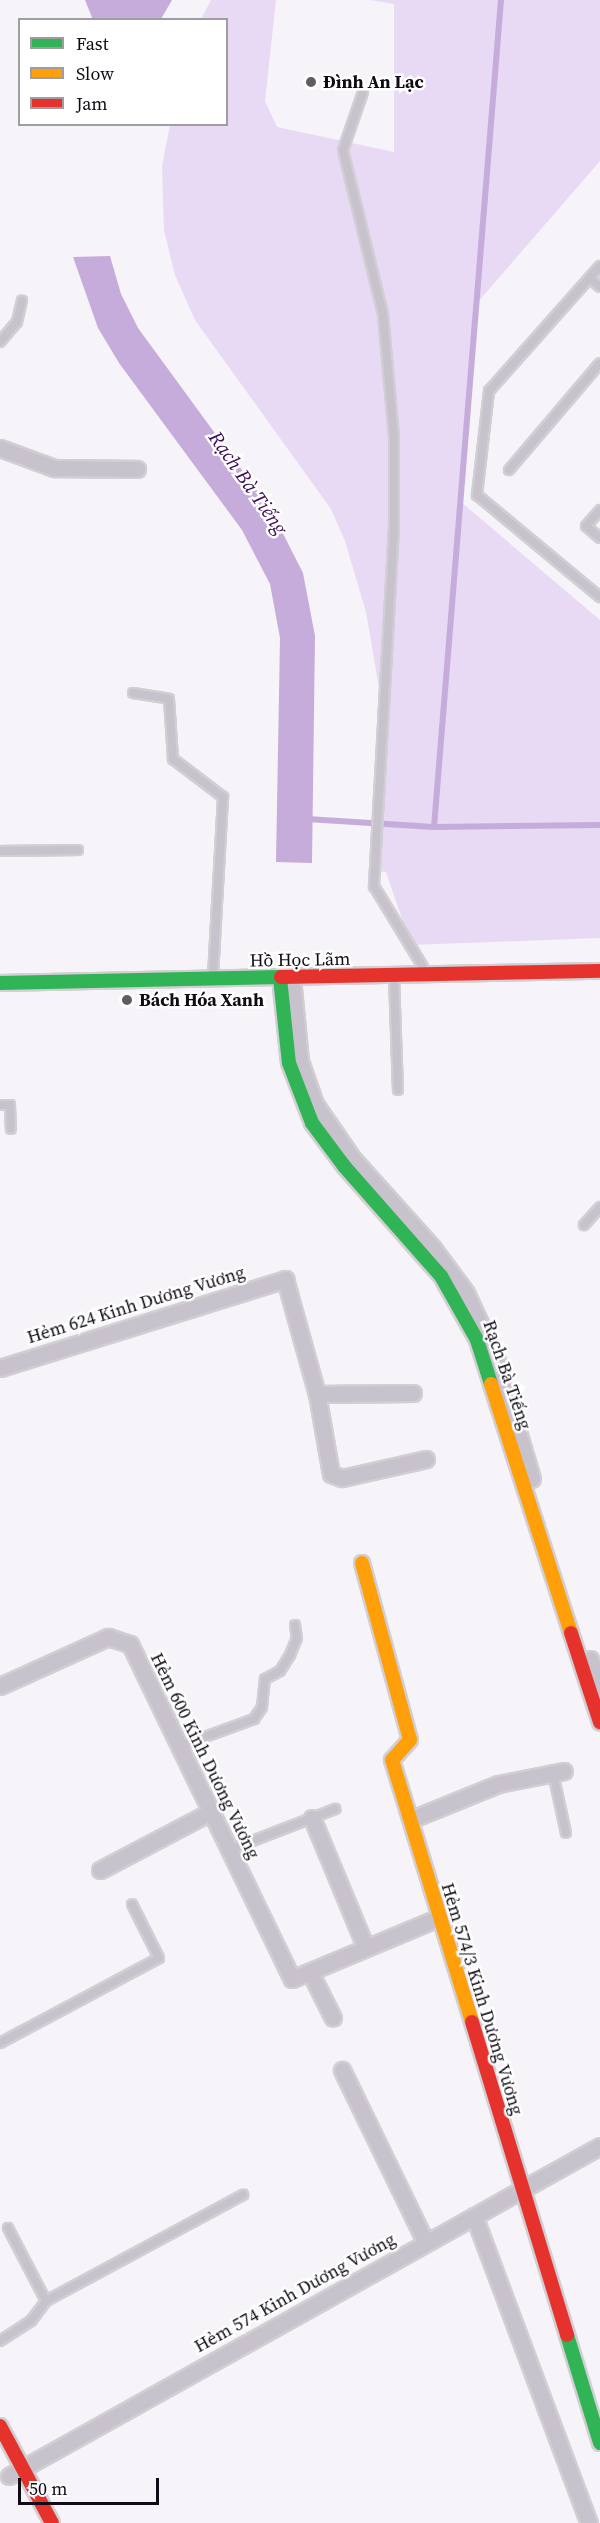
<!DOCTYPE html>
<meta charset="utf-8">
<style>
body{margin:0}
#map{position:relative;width:600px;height:2523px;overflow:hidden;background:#f6f3f9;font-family:"Source Serif 4",serif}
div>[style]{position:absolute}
.green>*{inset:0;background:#e8d9f4}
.water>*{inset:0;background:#c6acda}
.stream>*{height:6px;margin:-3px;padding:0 3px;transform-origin:3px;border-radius:3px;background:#c6acda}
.roads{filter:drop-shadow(2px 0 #d1cfd4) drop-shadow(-2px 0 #d1cfd4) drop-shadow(0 2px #d1cfd4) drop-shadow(0 -2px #d1cfd4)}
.lane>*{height:8px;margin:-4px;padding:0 4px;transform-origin:4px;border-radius:4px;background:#c7c2cc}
.street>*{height:15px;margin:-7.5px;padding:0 7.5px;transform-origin:7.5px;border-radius:7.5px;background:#c7c2cc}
.fast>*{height:14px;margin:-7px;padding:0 7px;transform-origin:7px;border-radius:7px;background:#30b455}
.slow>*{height:14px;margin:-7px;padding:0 7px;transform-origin:7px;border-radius:7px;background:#ff9f0a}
.jam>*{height:14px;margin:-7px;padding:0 7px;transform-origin:7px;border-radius:7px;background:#e5322d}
.dots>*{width:16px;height:16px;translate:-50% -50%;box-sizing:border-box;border:3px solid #fff;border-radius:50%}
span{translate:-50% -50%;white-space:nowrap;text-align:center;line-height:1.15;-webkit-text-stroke:5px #fff;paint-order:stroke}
.poi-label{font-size:18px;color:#100b14;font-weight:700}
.left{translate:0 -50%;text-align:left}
.street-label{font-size:18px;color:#100b14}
.water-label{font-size:20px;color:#3f0d59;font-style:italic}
.legend{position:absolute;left:18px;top:18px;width:210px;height:108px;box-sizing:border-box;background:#fff;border:2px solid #9f9da1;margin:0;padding:8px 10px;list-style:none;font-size:18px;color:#100b14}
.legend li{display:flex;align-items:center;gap:12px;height:30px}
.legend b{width:30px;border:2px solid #9f9da1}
.scale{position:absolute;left:18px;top:2478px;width:141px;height:27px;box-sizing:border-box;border:3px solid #100b14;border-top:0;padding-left:8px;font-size:18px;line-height:21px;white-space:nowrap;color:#100b14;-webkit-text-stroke:4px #fff;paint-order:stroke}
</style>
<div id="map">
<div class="green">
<i style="clip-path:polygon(211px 0,276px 0,265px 101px,277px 127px,394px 152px,394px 4px,371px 0,600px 0,600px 161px,477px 303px,461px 502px,600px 620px,600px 938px,411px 945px,386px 872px,372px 871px,379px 688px,366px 612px,345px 541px,331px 509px,195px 320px,175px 275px,164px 230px,162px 166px,170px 125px,226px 124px,226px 20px,201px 19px)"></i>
</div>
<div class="water">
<i style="clip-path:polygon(85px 0,172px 0,161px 19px,93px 20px)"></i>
<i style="clip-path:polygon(110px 256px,121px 294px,138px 328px,271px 510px,303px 573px,315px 636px,312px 863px,276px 862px,280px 638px,270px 584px,242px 530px,119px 363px,98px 328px,73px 257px)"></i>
</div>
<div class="stream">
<i style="left:307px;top:819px;width:127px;rotate:3.6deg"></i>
<i style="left:434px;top:827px;width:166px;rotate:-0.7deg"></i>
<i style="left:434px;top:827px;width:830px;rotate:-85.37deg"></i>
</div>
<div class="roads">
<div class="lane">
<i style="left:363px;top:92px;width:61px;rotate:109deg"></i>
<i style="left:343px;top:150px;width:169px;rotate:76.3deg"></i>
<i style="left:383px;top:314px;width:124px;rotate:84.9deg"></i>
<i style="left:394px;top:438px;width:89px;rotate:90deg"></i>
<i style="left:394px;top:527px;width:360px;rotate:93.2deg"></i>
<i style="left:374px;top:886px;width:100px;rotate:58.8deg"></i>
<i style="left:600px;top:266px;width:167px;rotate:131.6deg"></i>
<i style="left:489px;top:391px;width:105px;rotate:96.6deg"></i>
<i style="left:477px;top:495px;width:160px;rotate:39.7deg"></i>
<i style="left:590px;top:278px;width:13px;rotate:42deg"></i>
<i style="left:0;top:342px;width:26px;rotate:-50deg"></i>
<i style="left:17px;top:322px;width:22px;rotate:-77deg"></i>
<i style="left:509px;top:470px;width:140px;rotate:-49.6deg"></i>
<i style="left:600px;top:510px;width:21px;rotate:131deg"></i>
<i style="left:586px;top:526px;width:18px;rotate:41deg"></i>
<i style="left:133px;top:693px;width:36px;rotate:9deg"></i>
<i style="left:169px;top:699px;width:60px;rotate:86.2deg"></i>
<i style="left:173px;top:759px;width:63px;rotate:37.2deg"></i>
<i style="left:223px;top:797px;width:181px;rotate:93.2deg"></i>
<i style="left:0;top:851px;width:78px;rotate:-0.7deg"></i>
<i style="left:394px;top:977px;width:113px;rotate:88deg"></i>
<i style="left:0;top:1105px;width:10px"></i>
<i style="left:10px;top:1105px;width:24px;rotate:88deg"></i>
<i style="left:584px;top:1225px;width:24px;rotate:-48deg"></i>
<i style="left:180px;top:1746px;width:79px;rotate:-20deg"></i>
<i style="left:254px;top:1719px;width:14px;rotate:-56deg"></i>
<i style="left:262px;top:1707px;width:28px;rotate:-84deg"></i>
<i style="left:265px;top:1679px;width:17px;rotate:-28deg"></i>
<i style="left:280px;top:1671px;width:19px;rotate:-58deg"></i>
<i style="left:290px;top:1655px;width:18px;rotate:-68deg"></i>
<i style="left:297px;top:1638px;width:13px;rotate:-99deg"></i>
<i style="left:553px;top:1773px;width:61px;rotate:77.8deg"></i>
<i style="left:229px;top:1850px;width:114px;rotate:-21.1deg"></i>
<i style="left:0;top:2043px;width:180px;rotate:-28.1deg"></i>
<i style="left:159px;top:1958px;width:60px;rotate:-116.6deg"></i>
<i style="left:8px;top:2228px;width:82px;rotate:62.5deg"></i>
<i style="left:0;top:2341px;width:37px;rotate:-33deg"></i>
<i style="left:31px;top:2321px;width:25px;rotate:-53deg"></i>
<i style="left:46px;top:2301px;width:224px;rotate:-28.3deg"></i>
</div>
<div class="street">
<i style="left:0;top:448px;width:58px;rotate:20.3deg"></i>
<i style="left:54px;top:468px;width:83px;rotate:0.7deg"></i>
<i style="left:292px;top:978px;width:83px;rotate:84.5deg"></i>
<i style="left:300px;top:1061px;width:46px;rotate:70.8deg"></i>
<i style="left:315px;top:1104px;width:67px;rotate:55.4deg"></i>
<i style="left:353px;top:1159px;width:118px;rotate:48.1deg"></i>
<i style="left:432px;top:1247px;width:57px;rotate:53.5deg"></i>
<i style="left:466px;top:1293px;width:72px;rotate:65.2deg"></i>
<i style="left:496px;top:1358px;width:126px;rotate:73.4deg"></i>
<i style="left:0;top:1368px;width:299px;rotate:-17.3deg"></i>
<i style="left:285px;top:1279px;width:119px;rotate:74.5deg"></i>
<i style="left:317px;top:1394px;width:81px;rotate:80.1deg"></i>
<i style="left:331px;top:1474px;width:12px;rotate:20deg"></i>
<i style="left:342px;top:1478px;width:86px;rotate:-12.7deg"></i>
<i style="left:317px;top:1394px;width:96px;rotate:-0.6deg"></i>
<i style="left:590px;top:1659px;width:30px;rotate:70deg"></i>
<i style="left:0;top:1686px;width:119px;rotate:-24.4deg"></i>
<i style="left:108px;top:1637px;width:23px;rotate:18deg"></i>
<i style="left:130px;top:1644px;width:372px;rotate:64.2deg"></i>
<i style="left:292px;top:1979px;width:158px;rotate:-22.7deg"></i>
<i style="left:312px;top:1818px;width:139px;rotate:67.5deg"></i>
<i style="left:412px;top:1819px;width:93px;rotate:-22.1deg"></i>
<i style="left:498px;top:1784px;width:67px;rotate:-11.1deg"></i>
<i style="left:100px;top:1870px;width:127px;rotate:-27.8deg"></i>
<i style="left:310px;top:1972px;width:51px;rotate:63.4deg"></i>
<i style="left:342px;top:2070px;width:192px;rotate:64.1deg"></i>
<i style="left:474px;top:2216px;width:328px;rotate:69.5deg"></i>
<i style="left:9px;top:2476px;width:677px;rotate:-29.18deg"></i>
</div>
<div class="fast">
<i style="left:280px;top:978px;width:85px;rotate:84deg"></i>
<i style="left:289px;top:1063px;width:64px;rotate:69deg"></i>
<i style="left:312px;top:1123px;width:54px;rotate:53.3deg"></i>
<i style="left:344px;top:1166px;width:147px;rotate:48.6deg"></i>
<i style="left:441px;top:1276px;width:73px;rotate:60.6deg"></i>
<i style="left:477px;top:1340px;width:46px;rotate:72.3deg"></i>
<i style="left:0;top:983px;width:281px;rotate:-1.2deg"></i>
<i style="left:567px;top:2335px;width:113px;rotate:73deg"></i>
</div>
<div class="slow">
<i style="left:491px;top:1384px;width:262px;rotate:72.2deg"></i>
<i style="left:362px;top:1563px;width:183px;rotate:74.8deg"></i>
<i style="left:410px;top:1740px;width:27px;rotate:132deg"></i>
<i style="left:392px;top:1760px;width:274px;rotate:73deg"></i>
</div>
<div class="jam">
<i style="left:281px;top:977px;width:319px;rotate:-1.1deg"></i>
<i style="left:571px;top:1633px;width:94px;rotate:72deg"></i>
<i style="left:472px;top:2022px;width:327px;rotate:73.1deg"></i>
<i style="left:0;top:2426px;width:110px;rotate:61.8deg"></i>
</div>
</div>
<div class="dots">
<i style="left:311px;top:82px;background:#605c64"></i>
<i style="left:127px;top:1000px;background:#605c64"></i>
</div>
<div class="poi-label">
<span class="left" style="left:323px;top:82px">Đình An Lạc</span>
<span class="left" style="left:139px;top:1000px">Bách Hóa Xanh</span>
</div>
<div class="street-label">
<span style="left:300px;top:960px;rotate:-1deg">Hồ Học Lãm</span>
<span style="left:136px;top:1305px;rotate:-17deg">Hẻm 624 Kinh Dương Vương</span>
<span style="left:507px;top:1375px;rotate:71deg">Rạch Bà Tiếng</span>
<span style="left:205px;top:1756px;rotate:64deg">Hẻm 600 Kinh Dương Vương</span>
<span style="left:482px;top:1999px;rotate:73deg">Hẻm 574/3 Kinh Dương Vương</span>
<span style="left:295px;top:2293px;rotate:-29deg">Hẻm 574 Kinh Dương Vương</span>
</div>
<div class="water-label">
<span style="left:248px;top:483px;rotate:55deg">Rạch Bà Tiếng</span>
</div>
<ul class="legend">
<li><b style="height:8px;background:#30b455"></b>Fast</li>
<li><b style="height:8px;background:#ff9f0a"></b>Slow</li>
<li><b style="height:8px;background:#e5322d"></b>Jam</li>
</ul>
<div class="scale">50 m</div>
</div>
